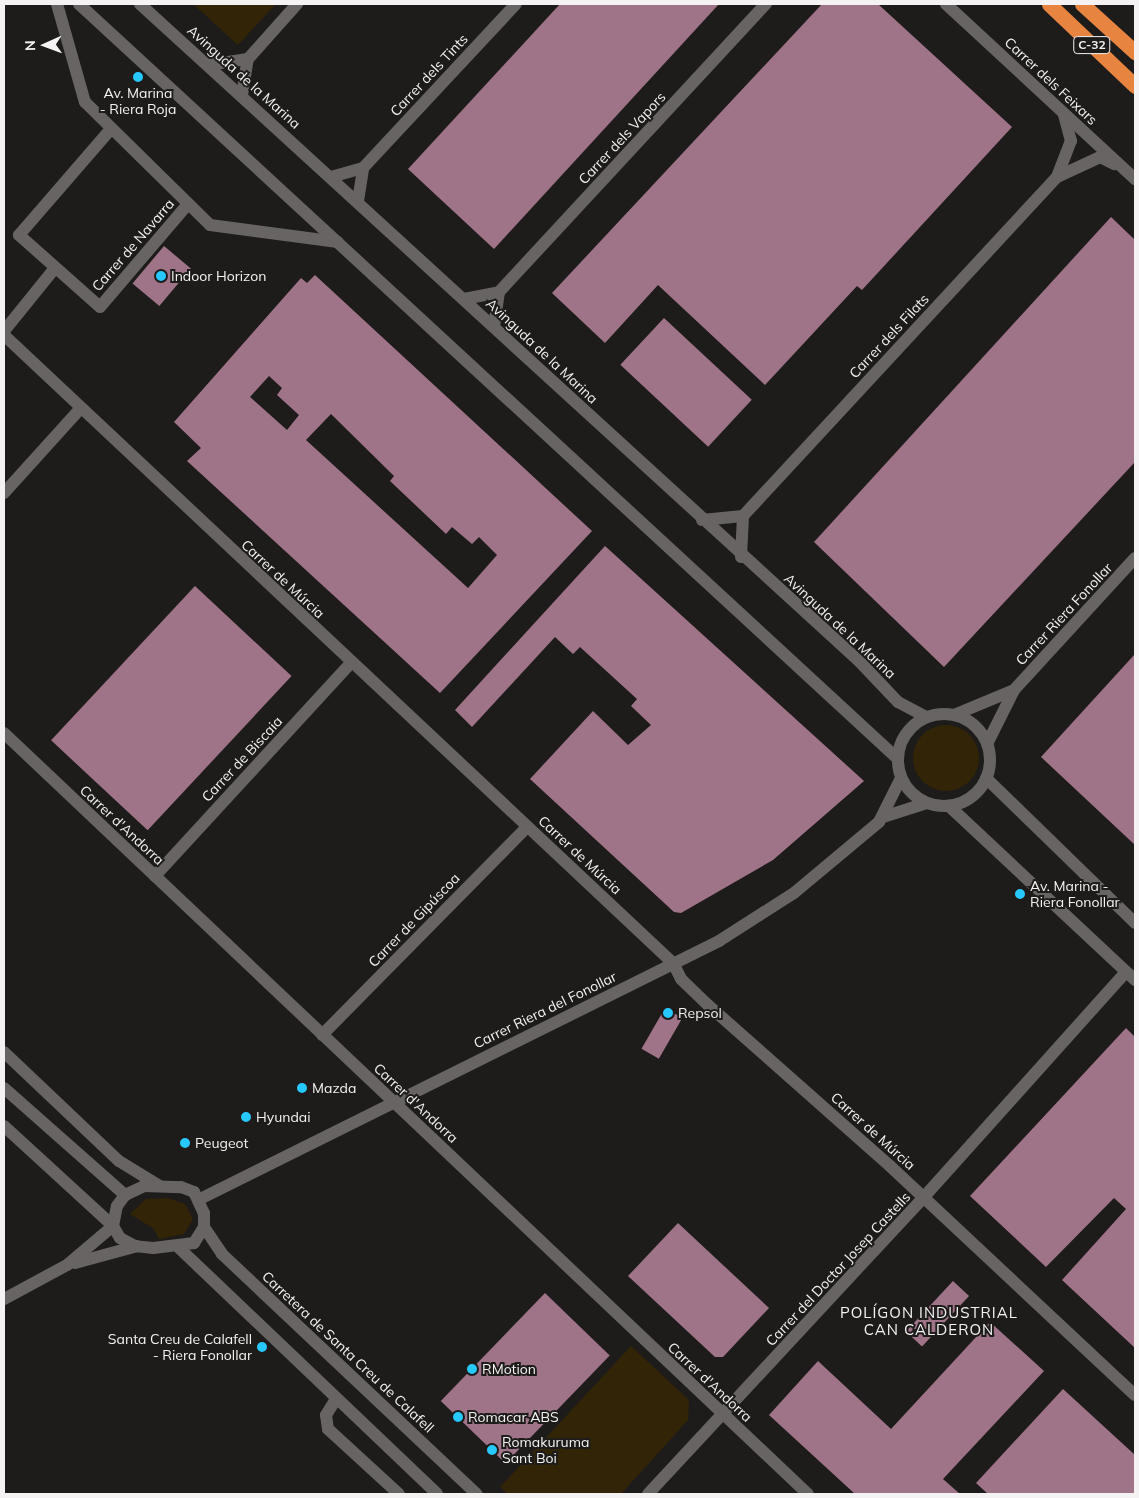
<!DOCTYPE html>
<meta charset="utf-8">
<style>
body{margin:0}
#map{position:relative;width:1139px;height:1498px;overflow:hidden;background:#1e1b1b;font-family:Mulish,sans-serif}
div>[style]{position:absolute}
.green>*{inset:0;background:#322406}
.round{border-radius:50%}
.building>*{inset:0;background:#a07488;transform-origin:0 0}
.minor>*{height:12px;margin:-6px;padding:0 6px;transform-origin:6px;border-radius:6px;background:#686464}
.minor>.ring{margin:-6px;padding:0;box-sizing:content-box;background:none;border:12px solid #686464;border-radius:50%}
.highway>*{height:15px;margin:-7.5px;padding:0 7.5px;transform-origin:7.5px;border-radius:7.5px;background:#e78540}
.dots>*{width:14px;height:14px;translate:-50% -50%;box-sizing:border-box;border:2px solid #1e1b1b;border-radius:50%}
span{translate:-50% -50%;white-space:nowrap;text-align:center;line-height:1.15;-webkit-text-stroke:4px #1e1b1b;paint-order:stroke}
.shield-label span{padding:1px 4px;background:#1e1b1b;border:1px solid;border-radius:4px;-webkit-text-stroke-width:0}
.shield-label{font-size:12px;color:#f4f2f2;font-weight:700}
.street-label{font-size:14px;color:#f4f2f2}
.poi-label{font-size:14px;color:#f4f2f2}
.left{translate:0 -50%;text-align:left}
.right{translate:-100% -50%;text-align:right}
.neighbourhood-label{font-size:15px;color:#f4f2f2;letter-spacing:1px}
.frame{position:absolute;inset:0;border:5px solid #f4f2f2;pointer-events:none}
.north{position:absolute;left:20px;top:20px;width:50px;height:50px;-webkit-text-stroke:4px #1e1b1b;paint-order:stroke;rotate:268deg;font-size:14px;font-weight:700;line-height:20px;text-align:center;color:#f4f2f2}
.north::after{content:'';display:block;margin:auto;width:18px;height:22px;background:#f4f2f2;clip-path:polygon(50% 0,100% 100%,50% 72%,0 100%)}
</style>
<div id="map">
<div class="green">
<i style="clip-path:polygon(193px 4px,276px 4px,238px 45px)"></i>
<i class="round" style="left:913px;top:725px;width:66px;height:66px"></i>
<i style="clip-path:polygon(168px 1198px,185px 1204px,193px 1219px,184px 1234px,159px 1239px,154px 1229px,130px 1214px,146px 1199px)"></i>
<i style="clip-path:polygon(631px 1346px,689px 1400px,688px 1420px,621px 1494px,508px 1494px,500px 1487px)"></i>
</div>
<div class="building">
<i style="clip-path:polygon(560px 4px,719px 4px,494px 249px,408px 169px)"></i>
<i style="clip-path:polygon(822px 4px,878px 4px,1012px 127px,862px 290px,857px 286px,765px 385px,658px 285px,605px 343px,552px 293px)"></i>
<i style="clip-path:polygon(1111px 217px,1135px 240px,1135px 462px,944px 667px,814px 542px)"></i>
<i style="left:164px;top:246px;width:35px;height:49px;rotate:40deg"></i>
<i style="clip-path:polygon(evenodd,315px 275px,592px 531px,440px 693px,187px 461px,201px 448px,174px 422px,301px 278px,307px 283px,315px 275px,269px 376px,282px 388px,277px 395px,299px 415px,287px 430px,250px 397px,269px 376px,315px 275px,331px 414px,394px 476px,390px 481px,446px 534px,452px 527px,472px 544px,479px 537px,497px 555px,468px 588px,306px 440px,331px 414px)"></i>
<i style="left:664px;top:318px;width:120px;height:64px;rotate:43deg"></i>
<i style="clip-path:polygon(605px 546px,864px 781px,773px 860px,681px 913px,674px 912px,530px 779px,593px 711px,628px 745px,651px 725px,631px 706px,637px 699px,580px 647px,573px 654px,555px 637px,472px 727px,455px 710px)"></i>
<i style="left:195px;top:586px;width:132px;height:211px;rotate:43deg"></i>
<i style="clip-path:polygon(1135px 654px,1135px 845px,1041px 757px)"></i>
<i style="left:665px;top:1008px;width:20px;height:47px;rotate:30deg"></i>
<i style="clip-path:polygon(1126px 1028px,1135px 1037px,1135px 1348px,1062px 1280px,1126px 1209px,1114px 1198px,1046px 1267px,970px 1196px)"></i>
<i style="clip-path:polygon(678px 1223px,769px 1308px,723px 1357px,715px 1357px,628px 1276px)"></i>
<i style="left:953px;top:1281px;width:22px;height:69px;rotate:43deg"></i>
<i style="left:545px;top:1293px;width:90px;height:150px;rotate:44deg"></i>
<i style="clip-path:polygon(990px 1322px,1044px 1371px,943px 1479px,960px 1494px,855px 1494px,769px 1415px,818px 1361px,891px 1429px)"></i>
<i style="clip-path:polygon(1063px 1389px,1135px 1455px,1135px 1494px,988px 1494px,976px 1483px)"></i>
</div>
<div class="minor">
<i style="left:57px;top:4px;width:102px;rotate:74.1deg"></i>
<i style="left:85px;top:102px;width:175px;rotate:44.5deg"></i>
<i style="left:210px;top:225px;width:129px;rotate:7.6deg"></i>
<i style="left:79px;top:4px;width:1114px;rotate:42.67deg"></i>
<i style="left:140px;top:4px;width:974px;rotate:42.42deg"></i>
<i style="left:859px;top:661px;width:57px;rotate:46.4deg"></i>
<i style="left:898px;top:702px;width:32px;rotate:28deg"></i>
<i style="left:946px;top:4px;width:258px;rotate:42.8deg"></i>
<i style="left:209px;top:65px;width:39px;rotate:-9deg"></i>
<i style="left:242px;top:95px;width:36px;rotate:-81deg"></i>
<i style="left:248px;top:59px;width:74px;rotate:-48.3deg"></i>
<i style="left:110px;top:130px;width:139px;rotate:130.9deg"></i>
<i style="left:19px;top:235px;width:108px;rotate:41.6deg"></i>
<i style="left:100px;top:307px;width:135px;rotate:-49.5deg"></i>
<i style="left:331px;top:177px;width:33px;rotate:-16deg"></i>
<i style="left:363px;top:168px;width:224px;rotate:-47deg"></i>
<i style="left:1057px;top:177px;width:47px;rotate:-24.9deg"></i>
<i style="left:1100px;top:157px;width:16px;rotate:27deg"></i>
<i style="left:358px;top:201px;width:33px;rotate:-81deg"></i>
<i style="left:464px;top:299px;width:36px;rotate:-11deg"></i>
<i style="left:494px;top:327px;width:35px;rotate:-82deg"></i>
<i style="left:499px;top:292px;width:393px;rotate:-47.2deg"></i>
<i style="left:4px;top:331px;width:81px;rotate:-51deg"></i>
<i style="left:4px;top:335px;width:918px;rotate:43.19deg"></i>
<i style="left:673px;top:963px;width:18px;rotate:63deg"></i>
<i style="left:681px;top:979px;width:37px;rotate:44deg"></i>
<i style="left:708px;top:1005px;width:243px;rotate:41.5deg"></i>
<i style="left:890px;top:1166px;width:335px;rotate:43.1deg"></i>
<i style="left:4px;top:493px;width:113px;rotate:-47.9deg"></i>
<i style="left:702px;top:520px;width:41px;rotate:-5.6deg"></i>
<i style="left:741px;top:557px;width:41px;rotate:-87.2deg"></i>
<i style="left:743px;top:516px;width:462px;rotate:-47.2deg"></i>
<i style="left:1057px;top:177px;width:39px;rotate:-69deg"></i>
<i style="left:1071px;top:141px;width:28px;rotate:-105deg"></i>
<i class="ring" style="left:898px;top:714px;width:80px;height:80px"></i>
<i style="left:954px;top:715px;width:65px;rotate:-22.6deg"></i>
<i style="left:4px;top:733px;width:1107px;rotate:43.43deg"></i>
<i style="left:987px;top:744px;width:60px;rotate:-63.4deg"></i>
<i style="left:1014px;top:690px;width:179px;rotate:-47.5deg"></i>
<i style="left:986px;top:778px;width:208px;rotate:44.2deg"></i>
<i style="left:949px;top:806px;width:255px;rotate:43.1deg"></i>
<i style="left:883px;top:817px;width:46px;rotate:-17.7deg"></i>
<i style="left:155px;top:876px;width:289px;rotate:-47.4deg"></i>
<i style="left:322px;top:1035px;width:292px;rotate:-45.4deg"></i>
<i style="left:4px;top:1052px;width:158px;rotate:43.5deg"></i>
<i style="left:119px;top:1161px;width:46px;rotate:31.6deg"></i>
<i style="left:4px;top:1088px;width:162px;rotate:41.5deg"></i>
<i style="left:4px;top:1126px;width:148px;rotate:42.5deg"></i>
<i style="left:113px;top:1226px;width:60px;rotate:139.7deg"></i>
<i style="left:67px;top:1265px;width:72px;rotate:151.6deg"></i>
<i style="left:144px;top:1186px;width:37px;rotate:2deg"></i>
<i style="left:181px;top:1187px;width:14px;rotate:21deg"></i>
<i style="left:194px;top:1192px;width:23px;rotate:65deg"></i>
<i style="left:204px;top:1213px;width:14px;rotate:90deg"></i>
<i style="left:204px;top:1227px;width:19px;rotate:122deg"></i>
<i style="left:194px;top:1243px;width:41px;rotate:173deg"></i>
<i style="left:153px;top:1248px;width:18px;rotate:-174deg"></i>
<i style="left:135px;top:1246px;width:17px;rotate:-152deg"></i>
<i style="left:120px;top:1238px;width:14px;rotate:-120deg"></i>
<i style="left:113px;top:1226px;width:20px;rotate:-79deg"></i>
<i style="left:117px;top:1206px;width:14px;rotate:-54deg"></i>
<i style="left:125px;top:1195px;width:21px;rotate:-25deg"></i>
<i style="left:200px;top:1199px;width:580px;rotate:-26.43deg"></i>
<i style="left:719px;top:941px;width:89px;rotate:-32.6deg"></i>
<i style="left:794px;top:893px;width:111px;rotate:-39.9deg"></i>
<i style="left:879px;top:822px;width:49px;rotate:-63.4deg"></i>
<i style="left:204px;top:1227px;width:32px;rotate:56deg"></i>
<i style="left:222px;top:1254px;width:350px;rotate:43.3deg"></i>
<i style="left:177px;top:1246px;width:359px;rotate:43.6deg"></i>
<i style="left:75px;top:1263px;width:64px;rotate:-15.3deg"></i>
<i style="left:336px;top:1399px;width:19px;rotate:122deg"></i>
<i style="left:326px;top:1415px;width:14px;rotate:82deg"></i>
<i style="left:328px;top:1429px;width:96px;rotate:42.5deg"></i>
<i style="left:648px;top:1494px;width:405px;rotate:-47.1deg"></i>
<i style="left:924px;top:1197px;width:302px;rotate:-48.1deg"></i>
</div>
<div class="highway">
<i style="left:1049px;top:4px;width:119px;rotate:43.6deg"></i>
<i style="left:1082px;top:4px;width:72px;rotate:42.2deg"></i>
</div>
<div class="dots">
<i style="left:138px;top:77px;background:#27c8ff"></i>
<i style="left:161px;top:276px;background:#27c8ff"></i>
<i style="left:1020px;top:894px;background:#27c8ff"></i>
<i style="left:668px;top:1013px;background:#27c8ff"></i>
<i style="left:302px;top:1088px;background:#27c8ff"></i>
<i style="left:246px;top:1117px;background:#27c8ff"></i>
<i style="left:185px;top:1143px;background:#27c8ff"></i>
<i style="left:262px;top:1347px;background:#27c8ff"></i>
<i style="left:472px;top:1369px;background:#27c8ff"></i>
<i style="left:458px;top:1417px;background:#27c8ff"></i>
<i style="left:492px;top:1450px;background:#27c8ff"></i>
</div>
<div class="shield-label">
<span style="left:1092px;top:45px">C-32</span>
</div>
<div class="street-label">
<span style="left:429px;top:75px;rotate:-47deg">Carrer dels Tints</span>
<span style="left:244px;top:77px;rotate:42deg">Avinguda de la Marina</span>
<span style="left:1051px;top:81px;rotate:43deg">Carrer dels Feixars</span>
<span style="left:622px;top:138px;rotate:-47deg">Carrer dels Vapors</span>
<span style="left:133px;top:245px;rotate:-49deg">Carrer de Navarra</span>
<span style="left:889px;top:336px;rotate:-47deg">Carrer dels Filats</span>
<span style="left:542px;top:351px;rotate:43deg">Avinguda de la Marina</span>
<span style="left:283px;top:579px;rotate:43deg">Carrer de Múrcia</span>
<span style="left:1064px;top:614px;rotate:-47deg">Carrer Riera Fonollar</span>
<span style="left:840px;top:626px;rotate:43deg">Avinguda de la Marina</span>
<span style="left:242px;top:759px;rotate:-47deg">Carrer de Biscaia</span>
<span style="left:122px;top:825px;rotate:43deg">Carrer d'Andorra</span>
<span style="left:580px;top:855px;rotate:43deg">Carrer de Múrcia</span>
<span style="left:414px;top:920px;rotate:-46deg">Carrer de Gipúscoa</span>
<span style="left:545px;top:1010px;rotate:-26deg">Carrer Riera del Fonollar</span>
<span style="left:416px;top:1103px;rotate:43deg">Carrer d'Andorra</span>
<span style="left:873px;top:1131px;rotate:42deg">Carrer de Múrcia</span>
<span style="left:838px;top:1269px;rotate:-47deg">Carrer del Doctor Josep Castells</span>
<span style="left:348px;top:1352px;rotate:43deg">Carretera de Santa Creu de Calafell</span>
<span style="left:710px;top:1382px;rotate:43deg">Carrer d'Andorra</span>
</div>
<div class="poi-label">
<span style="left:138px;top:101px">Av. Marina<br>- Riera Roja</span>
<span class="left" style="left:171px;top:276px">Indoor Horizon</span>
<span class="left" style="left:1030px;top:894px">Av. Marina -<br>Riera Fonollar</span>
<span class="left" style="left:678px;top:1013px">Repsol</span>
<span class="left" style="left:312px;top:1088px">Mazda</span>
<span class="left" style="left:256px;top:1117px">Hyundai</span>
<span class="left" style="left:195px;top:1143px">Peugeot</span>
<span class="right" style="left:252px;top:1347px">Santa Creu de Calafell<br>- Riera Fonollar</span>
<span class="left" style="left:482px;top:1369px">RMotion</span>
<span class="left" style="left:468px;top:1417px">Romacar ABS</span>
<span class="left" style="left:502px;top:1450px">Romakuruma<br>Sant Boi</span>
</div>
<div class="neighbourhood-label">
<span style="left:929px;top:1321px">POLÍGON INDUSTRIAL<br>CAN CALDERON</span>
</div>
<div class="frame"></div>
<div class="north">N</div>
</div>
